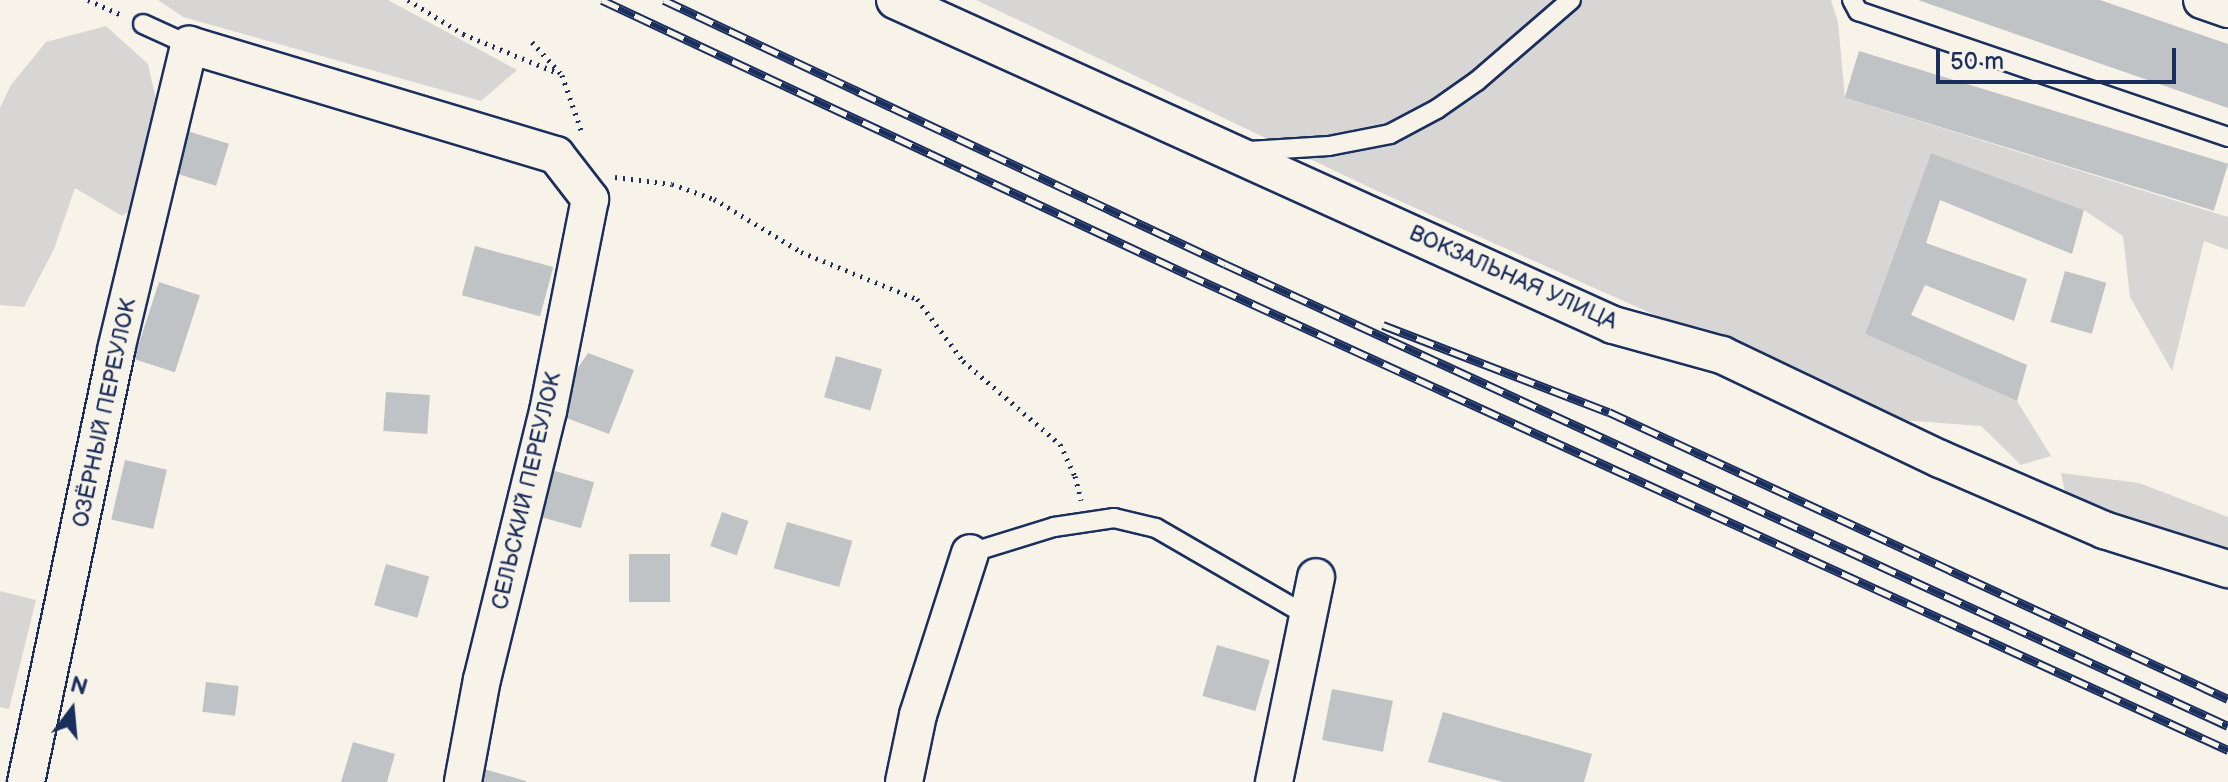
<!DOCTYPE html>
<html>
<head>
<meta charset="utf-8">
<style>
  body { margin:0 }
  #map { position:relative; width:2228px; height:782px; overflow:hidden; background:#f7f3e8; font-family:"Balsamiq Sans",sans-serif }
  div>[style] { position:absolute }
  [style*='--x'] { left:calc(var(--x)*1px); top:calc(var(--y)*1px); width:calc(var(--w)*1px); rotate:calc(var(--a)*1deg) }
  .green>* { inset:0; background:#d7d6d4 }
  .building>* { inset:0; background:#c0c3c5; transform-origin:0 0 }
  .path>* { height:5px; margin-top:-2.5px; transform-origin:0; background:repeating-linear-gradient(90deg,#1b2f5e 0 2px,transparent 0 8px) }
  .roads { filter:drop-shadow(2px 0 #1b2f5e) drop-shadow(-2px 0 #1b2f5e) drop-shadow(0 2px #1b2f5e) drop-shadow(0 -2px #1b2f5e) }
  .service>* { height:18px; margin:-9px; padding:0 9px; transform-origin:9px; border-radius:9px; background:#f7f3e8 }
  .minor>* { height:36px; margin:-18px; padding:0 18px; transform-origin:18px; border-radius:18px; background:#f7f3e8 }
  .rail>* { height:9px; margin-top:-4.5px; transform-origin:0; background:repeating-linear-gradient(90deg,#f7f3e8 0 18px,#1b2f5e 0 36px); box-sizing:border-box; border-block:2px solid #1b2f5e }
  span { translate:-50% -50%; white-space:nowrap; text-align:center; line-height:1.15; -webkit-text-stroke:6px #f7f3e8; paint-order:stroke }
  .street-label { font-size:22px; color:#1b2f5e }
  .north { position:absolute; left:32px; top:670px; width:80px; height:80px; -webkit-text-stroke:6px #f7f3e8; paint-order:stroke; rotate:16deg; font-size:22px; font-weight:700; line-height:32px; text-align:center; color:#1b2f5e }
  .north::after { content:''; display:block; margin:auto; width:28px; height:36px; background:#1b2f5e; clip-path:polygon(50% 0,100% 100%,50% 72%,0 100%) }
  .scale { position:absolute; left:1936px; top:48px; width:240px; height:36px; box-sizing:border-box; border:4px solid #1b2f5e; border-top:0; padding-left:10px; font-size:24px; line-height:28px; white-space:nowrap; color:#1b2f5e; -webkit-text-stroke:6px #f7f3e8; paint-order:stroke }
</style>
</head>
<body>
<div id="map">
  <div class="green">
    <i style="clip-path:polygon(158px 0,388px 0,517px 70px,481px 101px,183px 17px)"></i>
    <i style="clip-path:polygon(976px 0,1831px 0,1838px 22px,1845px 98px,2228px 217px,2228px 250px,2204px 241px,2172px 371px,2130px 297px,2123px 236px,2084px 210px,1931px 153px,1865px 334px,2017px 401px,2051px 456px,2021px 465px,1981px 426px,1887px 419px,1373px 189px)"></i>
    <i style="clip-path:polygon(106px 26px,148px 64px,161px 122px,155px 194px,122px 216px,75px 188px,54px 249px,24px 307px,0 305px,0 108px,11px 85px,46px 42px)"></i>
    <i style="clip-path:polygon(2061px 473px,2139px 483px,2228px 517px,2228px 562px,2069px 513px)"></i>
    <i style="clip-path:polygon(0 591px,36px 600px,9px 709px,0 707px)"></i>
  </div>
  <div class="building">
    <i style="clip-path:polygon(1918px 0,2100px 0,2228px 44px,2228px 108px)"></i>
    <i style="left:1859px;top:51px;width:386px;height:49px;rotate:17deg"></i>
    <i style="left:184px;top:130px;width:47px;height:44px;rotate:17deg"></i>
    <i style="clip-path:polygon(1931px 153px,2084px 210px,2072px 254px,1940px 200px,1926px 243px,2027px 279px,2014px 321px,1925px 285px,1911px 315px,2027px 365px,2017px 401px,1865px 334px)"></i>
    <i style="left:475px;top:246px;width:81px;height:51px;rotate:15deg"></i>
    <i style="left:2065px;top:271px;width:43px;height:53px;rotate:16deg"></i>
    <i style="left:159px;top:282px;width:43px;height:81px;rotate:18deg"></i>
    <i style="clip-path:polygon(588px 353px,634px 370px,609px 434px,548px 411px)"></i>
    <i style="left:836px;top:356px;width:48px;height:43px;rotate:16deg"></i>
    <i style="left:386px;top:392px;width:44px;height:39px;rotate:4deg"></i>
    <i style="left:125px;top:460px;width:43px;height:61px;rotate:13deg"></i>
    <i style="left:548px;top:469px;width:48px;height:48px;rotate:16deg"></i>
    <i style="left:722px;top:512px;width:28px;height:36px;rotate:19deg"></i>
    <i style="left:787px;top:522px;width:68px;height:48px;rotate:16deg"></i>
    <i style="left:629px;top:554px;width:41px;height:48px"></i>
    <i style="left:386px;top:564px;width:45px;height:43px;rotate:16deg"></i>
    <i style="left:1217px;top:645px;width:55px;height:53px;rotate:16deg"></i>
    <i style="left:206px;top:682px;width:33px;height:30px;rotate:7deg"></i>
    <i style="left:1332px;top:689px;width:62px;height:52px;rotate:11deg"></i>
    <i style="clip-path:polygon(1443px 712px,1592px 754px,1584px 782px,1503px 782px,1428px 762px)"></i>
    <i style="clip-path:polygon(353px 742px,395px 754px,387px 782px,341px 782px)"></i>
    <i style="clip-path:polygon(484px 769px,526px 781px,526px 782px,480px 782px)"></i>
  </div>
  <div class="path">
    <i style="--x:88;--y:0;--w:39;--a:24"></i>
    <i style="--x:408;--y:0;--w:65;--a:31.7"></i>
    <i style="--x:463;--y:34;--w:103;--a:22.3"></i>
    <i style="--x:532;--y:42;--w:45;--a:47.7"></i>
    <i style="--x:562;--y:75;--w:58;--a:70.9"></i>
    <i style="--x:615;--y:177;--w:57;--a:7"></i>
    <i style="--x:672;--y:184;--w:45;--a:19.7"></i>
    <i style="--x:714;--y:199;--w:102;--a:31.3"></i>
    <i style="--x:801;--y:252;--w:125;--a:22.1"></i>
    <i style="--x:917;--y:299;--w:77;--a:53.4"></i>
    <i style="--x:963;--y:361;--w:128;--a:40.6"></i>
    <i style="--x:1060;--y:444;--w:35;--a:65"></i>
    <i style="--x:1075;--y:476;--w:25;--a:76"></i>
  </div>
  <div class="roads">
    <div class="service">
      <i style="--x:1852;--y:0;--w:13;--a:61"></i>
      <i style="--x:1858;--y:11;--w:391;--a:18.8"></i>
      <i style="--x:143;--y:24;--w:51;--a:24.5"></i>
      <i style="--x:1249;--y:151;--w:80;--a:-3.6"></i>
      <i style="--x:1329;--y:146;--w:62;--a:-11.1"></i>
      <i style="--x:1390;--y:134;--w:53;--a:-28"></i>
      <i style="--x:1437;--y:109;--w:49;--a:-35"></i>
      <i style="--x:1477;--y:81;--w:124;--a:-40.8"></i>
      <i style="--x:970;--y:553;--w:88;--a:-17.2"></i>
      <i style="--x:1054;--y:527;--w:61;--a:-8.5"></i>
      <i style="--x:1114;--y:518;--w:43;--a:13.4"></i>
      <i style="--x:1156;--y:528;--w:176;--a:30.1"></i>
    </div>
    <div class="minor">
      <i style="--x:895;--y:0;--w:788;--a:24.35"></i>
      <i style="--x:1613;--y:325;--w:113;--a:15.4"></i>
      <i style="--x:1722;--y:355;--w:242;--a:25.5"></i>
      <i style="--x:1940;--y:459;--w:179;--a:23.4"></i>
      <i style="--x:2104;--y:530;--w:130;--a:17.5"></i>
      <i style="--x:2202;--y:0;--w:28;--a:19"></i>
      <i style="--x:26;--y:782;--w:441;--a:-78.2"></i>
      <i style="--x:116;--y:350;--w:314;--a:-76.5"></i>
      <i style="--x:189;--y:45;--w:383;--a:16.7"></i>
      <i style="--x:556;--y:155;--w:56;--a:52.3"></i>
      <i style="--x:590;--y:199;--w:216;--a:101.2"></i>
      <i style="--x:548;--y:411;--w:276;--a:103.8"></i>
      <i style="--x:482;--y:679;--w:105;--a:100.5"></i>
      <i style="--x:904;--y:782;--w:68;--a:-78.2"></i>
      <i style="--x:918;--y:715;--w:170;--a:-72.2"></i>
      <i style="--x:1274;--y:782;--w:209;--a:-78.4"></i>
    </div>
  </div>
  <div class="rail">
    <i style="--x:602;--y:0;--w:646;--a:25.1"></i>
    <i style="--x:1187;--y:274;--w:1145;--a:24.57"></i>
    <i style="--x:664;--y:0;--w:620;--a:25.2"></i>
    <i style="--x:1225;--y:264;--w:1104;--a:24.73"></i>
    <i style="--x:1383;--y:325;--w:242;--a:21.1"></i>
    <i style="--x:1609;--y:412;--w:682;--a:24.87"></i>
  </div>
  <div class="street-label">
    <span style="left:1513px;top:278px;rotate:24deg">ВОКЗАЛЬНАЯ УЛИЦА</span>
    <span style="left:105px;top:413px;rotate:-78deg">ОЗЁРНЫЙ ПЕРЕУЛОК</span>
    <span style="left:527px;top:491px;rotate:-77deg">СЕЛЬСКИЙ ПЕРЕУЛОК</span>
  </div>
  <div class="north">N</div>
  <div class="scale">50 m</div>
</div>
</body>
</html>
